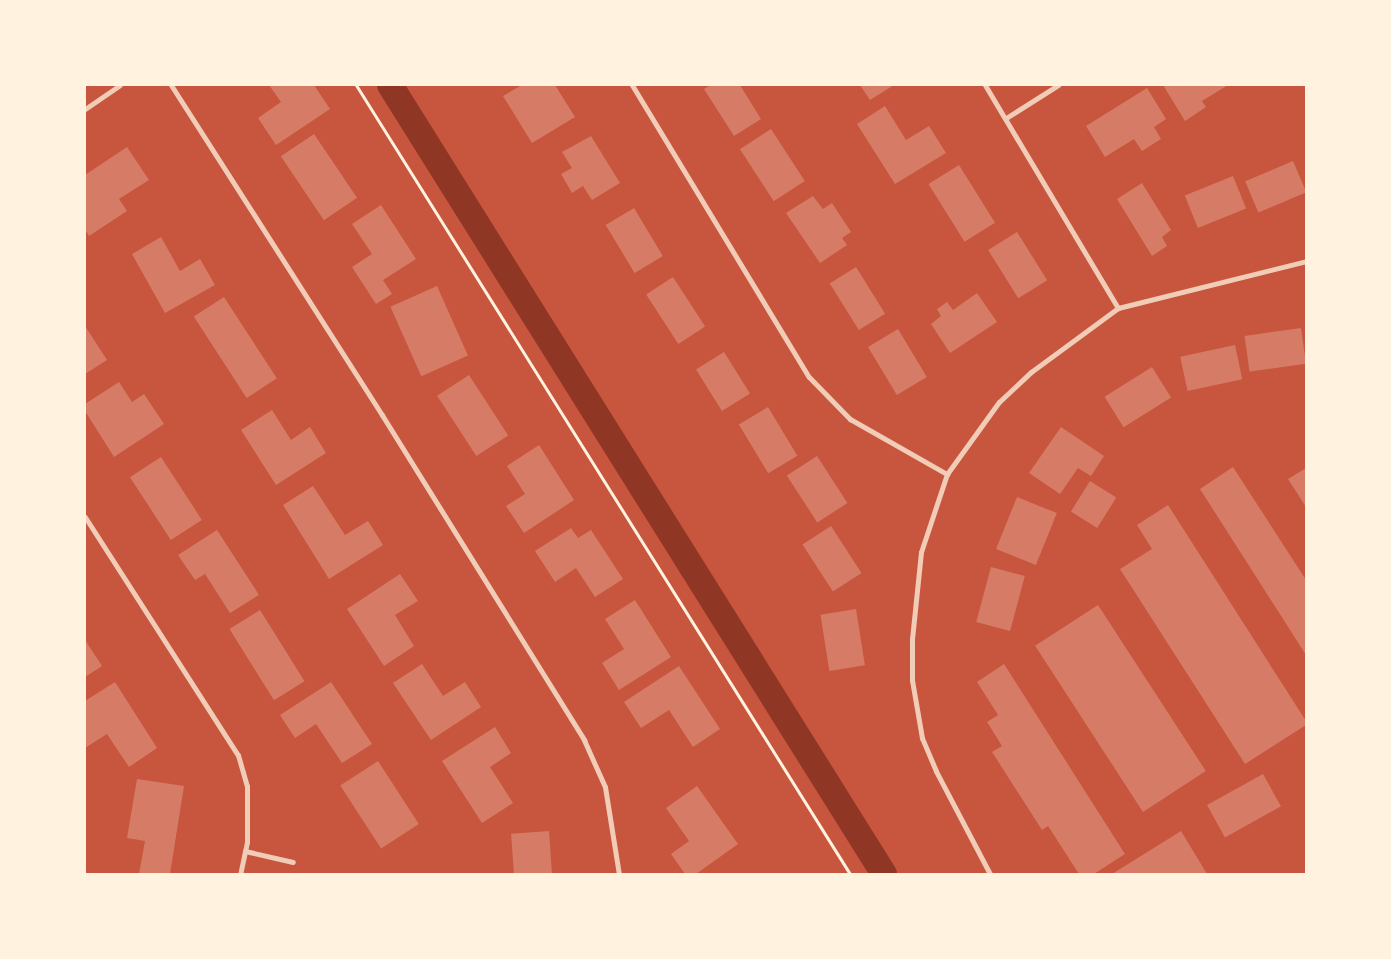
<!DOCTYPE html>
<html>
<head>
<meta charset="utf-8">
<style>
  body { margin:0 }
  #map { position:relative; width:1391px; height:959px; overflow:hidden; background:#c8553d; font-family:"Zilla Slab",serif }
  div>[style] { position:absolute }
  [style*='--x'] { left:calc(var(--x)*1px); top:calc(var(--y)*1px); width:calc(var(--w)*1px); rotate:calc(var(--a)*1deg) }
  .canal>* { height:26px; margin:-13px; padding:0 13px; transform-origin:13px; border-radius:13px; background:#8f3625 }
  .building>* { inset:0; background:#d67c66; transform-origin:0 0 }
  .path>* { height:3px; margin:-1.5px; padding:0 1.5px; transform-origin:1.5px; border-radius:1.5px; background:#fff3e0 }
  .minor>* { height:5px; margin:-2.5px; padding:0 2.5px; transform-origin:2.5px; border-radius:2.5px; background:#f1ccb7 }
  span { translate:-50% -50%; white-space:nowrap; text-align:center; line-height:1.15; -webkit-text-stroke:4px #fff3e0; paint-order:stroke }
  .frame { position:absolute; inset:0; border:86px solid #fff3e0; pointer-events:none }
</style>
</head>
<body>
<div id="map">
  <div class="canal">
    <i style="--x:390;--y:85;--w:931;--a:57.95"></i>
  </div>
  <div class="building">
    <i style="clip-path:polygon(269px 85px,314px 85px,330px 109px,276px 145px,258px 118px,281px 102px)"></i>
    <i style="clip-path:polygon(522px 85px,555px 85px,575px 117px,532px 143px,503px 96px)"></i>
    <i style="clip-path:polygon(711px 85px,740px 85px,761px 119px,734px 136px,704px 89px)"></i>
    <i style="clip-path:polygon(860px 85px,894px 85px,870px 100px)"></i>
    <i style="clip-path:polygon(1163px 85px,1228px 85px,1202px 101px,1206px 107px,1185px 121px)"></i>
    <i style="clip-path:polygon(1147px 88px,1166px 119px,1154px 127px,1161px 139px,1142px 151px,1134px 139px,1105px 157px,1086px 126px)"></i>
    <i style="clip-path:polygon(885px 106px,906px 140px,929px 126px,946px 153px,895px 184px,857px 124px)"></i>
    <i style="left:771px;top:129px;width:62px;height:37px;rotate:57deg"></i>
    <i style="left:314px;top:134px;width:77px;height:40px;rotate:56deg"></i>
    <i style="clip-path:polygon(591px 136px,620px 183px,592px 200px,583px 186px,572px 193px,561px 174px,572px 168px,562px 152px)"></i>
    <i style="clip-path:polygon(127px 147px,149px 180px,119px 199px,127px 211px,89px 236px,85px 229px,85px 175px)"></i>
    <i style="left:1293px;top:161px;width:34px;height:52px;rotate:67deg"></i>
    <i style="left:959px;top:165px;width:68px;height:36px;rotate:58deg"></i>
    <i style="left:1233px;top:176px;width:35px;height:52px;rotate:68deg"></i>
    <i style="clip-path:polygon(1142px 183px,1171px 230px,1162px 237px,1167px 246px,1152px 256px,1117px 199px)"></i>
    <i style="clip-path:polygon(813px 196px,823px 209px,832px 203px,851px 232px,842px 238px,847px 245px,820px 263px,786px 213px)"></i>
    <i style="clip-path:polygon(381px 205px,416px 259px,383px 280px,392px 294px,376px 304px,352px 267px,372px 254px,352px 224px)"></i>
    <i style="left:634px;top:208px;width:56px;height:33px;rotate:59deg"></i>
    <i style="left:1017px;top:232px;width:57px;height:34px;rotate:58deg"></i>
    <i style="clip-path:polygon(161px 237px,180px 271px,200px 259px,215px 285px,165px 313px,132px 254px)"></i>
    <i style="left:856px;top:267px;width:55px;height:31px;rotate:58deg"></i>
    <i style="left:673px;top:277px;width:59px;height:32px;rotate:57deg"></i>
    <i style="left:437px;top:286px;width:76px;height:51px;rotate:66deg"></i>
    <i style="clip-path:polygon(977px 293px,997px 322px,950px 353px,931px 324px,941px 316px,937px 309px,947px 302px,953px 310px)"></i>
    <i style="left:224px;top:297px;width:97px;height:36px;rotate:57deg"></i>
    <i style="clip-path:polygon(85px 326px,107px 360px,85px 374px)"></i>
    <i style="left:1301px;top:328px;width:36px;height:57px;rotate:82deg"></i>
    <i style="left:898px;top:329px;width:56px;height:35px;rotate:59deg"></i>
    <i style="left:1235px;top:345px;width:35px;height:56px;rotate:78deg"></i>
    <i style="left:724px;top:352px;width:49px;height:33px;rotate:58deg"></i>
    <i style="left:1152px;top:367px;width:36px;height:56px;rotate:58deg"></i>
    <i style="left:469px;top:375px;width:72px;height:38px;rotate:57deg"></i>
    <i style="clip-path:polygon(119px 382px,132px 402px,144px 394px,164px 424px,114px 457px,85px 411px,85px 404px)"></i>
    <i style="left:768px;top:407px;width:57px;height:34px;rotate:59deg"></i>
    <i style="clip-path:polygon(272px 410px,291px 440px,310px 427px,326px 453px,276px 485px,241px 430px)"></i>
    <i style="clip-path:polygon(1061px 427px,1104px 456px,1091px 476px,1078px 468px,1060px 494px,1029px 473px)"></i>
    <i style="clip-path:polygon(539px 445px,574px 500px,524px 533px,506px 506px,525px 494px,507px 466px)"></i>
    <i style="left:817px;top:456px;width:56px;height:36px;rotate:57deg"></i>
    <i style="left:161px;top:457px;width:75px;height:37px;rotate:57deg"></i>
    <i style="clip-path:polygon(1233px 467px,1306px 580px,1306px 655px,1200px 489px)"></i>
    <i style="clip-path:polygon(1306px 468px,1306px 507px,1288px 479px)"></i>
    <i style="left:1090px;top:481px;width:31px;height:36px;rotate:32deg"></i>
    <i style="clip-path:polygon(313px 486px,345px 535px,368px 521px,383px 545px,329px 579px,283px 505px)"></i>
    <i style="left:1017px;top:497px;width:43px;height:56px;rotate:22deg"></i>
    <i style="clip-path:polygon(1168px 505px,1306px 721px,1306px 725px,1245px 764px,1120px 569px,1152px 549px,1137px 525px)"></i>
    <i style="left:831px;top:526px;width:56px;height:34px;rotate:57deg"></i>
    <i style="clip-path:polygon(571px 528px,578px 538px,591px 530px,623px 579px,595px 597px,576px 568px,555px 582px,535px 551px)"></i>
    <i style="clip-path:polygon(217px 530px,259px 595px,230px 613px,205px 574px,195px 580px,178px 555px)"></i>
    <i style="left:991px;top:567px;width:35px;height:57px;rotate:15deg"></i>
    <i style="clip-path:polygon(400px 574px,418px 601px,395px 615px,414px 646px,384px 666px,347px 609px)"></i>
    <i style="clip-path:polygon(635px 600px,671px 657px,619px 690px,602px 663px,624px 649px,605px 619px)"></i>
    <i style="left:1098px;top:605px;width:198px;height:75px;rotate:57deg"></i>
    <i style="left:856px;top:609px;width:57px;height:36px;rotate:81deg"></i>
    <i style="left:260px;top:610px;width:84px;height:36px;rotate:58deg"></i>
    <i style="clip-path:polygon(85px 640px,102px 666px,85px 677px)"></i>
    <i style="clip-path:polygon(422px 664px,443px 696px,465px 682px,481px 707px,431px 740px,393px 683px)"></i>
    <i style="clip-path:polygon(1004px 664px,1125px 854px,1094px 874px,1079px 874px,1048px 826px,1042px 830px,992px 752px,1002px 746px,987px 722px,998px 715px,977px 682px)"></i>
    <i style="clip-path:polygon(679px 666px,720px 729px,693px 747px,669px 710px,641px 728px,624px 702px)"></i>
    <i style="clip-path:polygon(115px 682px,157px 748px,129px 767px,107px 734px,85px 748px,85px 701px)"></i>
    <i style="clip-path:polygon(331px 682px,372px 744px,342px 763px,316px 724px,295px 738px,280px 715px)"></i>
    <i style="clip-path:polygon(495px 727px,511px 753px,490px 767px,513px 803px,482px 823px,442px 761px)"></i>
    <i style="left:378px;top:761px;width:75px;height:45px;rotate:57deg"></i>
    <i style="left:1263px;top:774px;width:37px;height:64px;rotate:61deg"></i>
    <i style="clip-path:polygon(137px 779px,184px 786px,170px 874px,139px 874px,145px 841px,127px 838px)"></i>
    <i style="clip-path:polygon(697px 786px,738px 844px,696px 874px,685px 874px,671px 854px,689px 841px,666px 808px)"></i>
    <i style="left:549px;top:831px;width:43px;height:38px;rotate:86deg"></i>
    <i style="clip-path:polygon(1181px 831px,1207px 874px,1112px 874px)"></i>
  </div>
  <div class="path">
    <i style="--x:356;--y:85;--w:931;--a:57.95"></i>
  </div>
  <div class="minor">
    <i style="--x:171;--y:85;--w:392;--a:57.4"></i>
    <i style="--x:382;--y:415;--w:383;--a:58.1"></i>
    <i style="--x:584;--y:740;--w:51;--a:65.9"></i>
    <i style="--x:605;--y:787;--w:88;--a:80.9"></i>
    <i style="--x:632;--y:85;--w:341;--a:58.8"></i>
    <i style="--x:809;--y:377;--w:59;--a:45.7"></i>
    <i style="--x:850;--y:419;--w:112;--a:29.6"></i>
    <i style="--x:985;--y:85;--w:260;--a:59.2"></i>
    <i style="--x:85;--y:109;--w:42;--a:-34.4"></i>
    <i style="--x:1006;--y:118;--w:62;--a:-32.4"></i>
    <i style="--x:85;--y:517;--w:283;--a:57.3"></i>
    <i style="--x:238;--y:755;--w:32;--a:74"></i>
    <i style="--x:247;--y:786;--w:56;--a:90"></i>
    <i style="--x:247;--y:842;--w:33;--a:102"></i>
    <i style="--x:245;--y:851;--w:49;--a:12.9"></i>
    <i style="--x:990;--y:874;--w:116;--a:-117.7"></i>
    <i style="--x:936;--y:771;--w:36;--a:-113"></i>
    <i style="--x:922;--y:738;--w:59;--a:-99.8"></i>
    <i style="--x:912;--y:680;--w:41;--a:-90"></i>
    <i style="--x:912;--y:639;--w:87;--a:-84.1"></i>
    <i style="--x:921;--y:552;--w:82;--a:-71.6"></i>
    <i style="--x:947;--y:474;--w:89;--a:-54.2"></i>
    <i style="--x:999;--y:402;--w:44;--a:-43.2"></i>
    <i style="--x:1031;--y:372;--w:108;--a:-36.3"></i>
    <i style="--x:1118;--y:308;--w:194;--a:-14"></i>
  </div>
  <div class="frame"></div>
</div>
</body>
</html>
